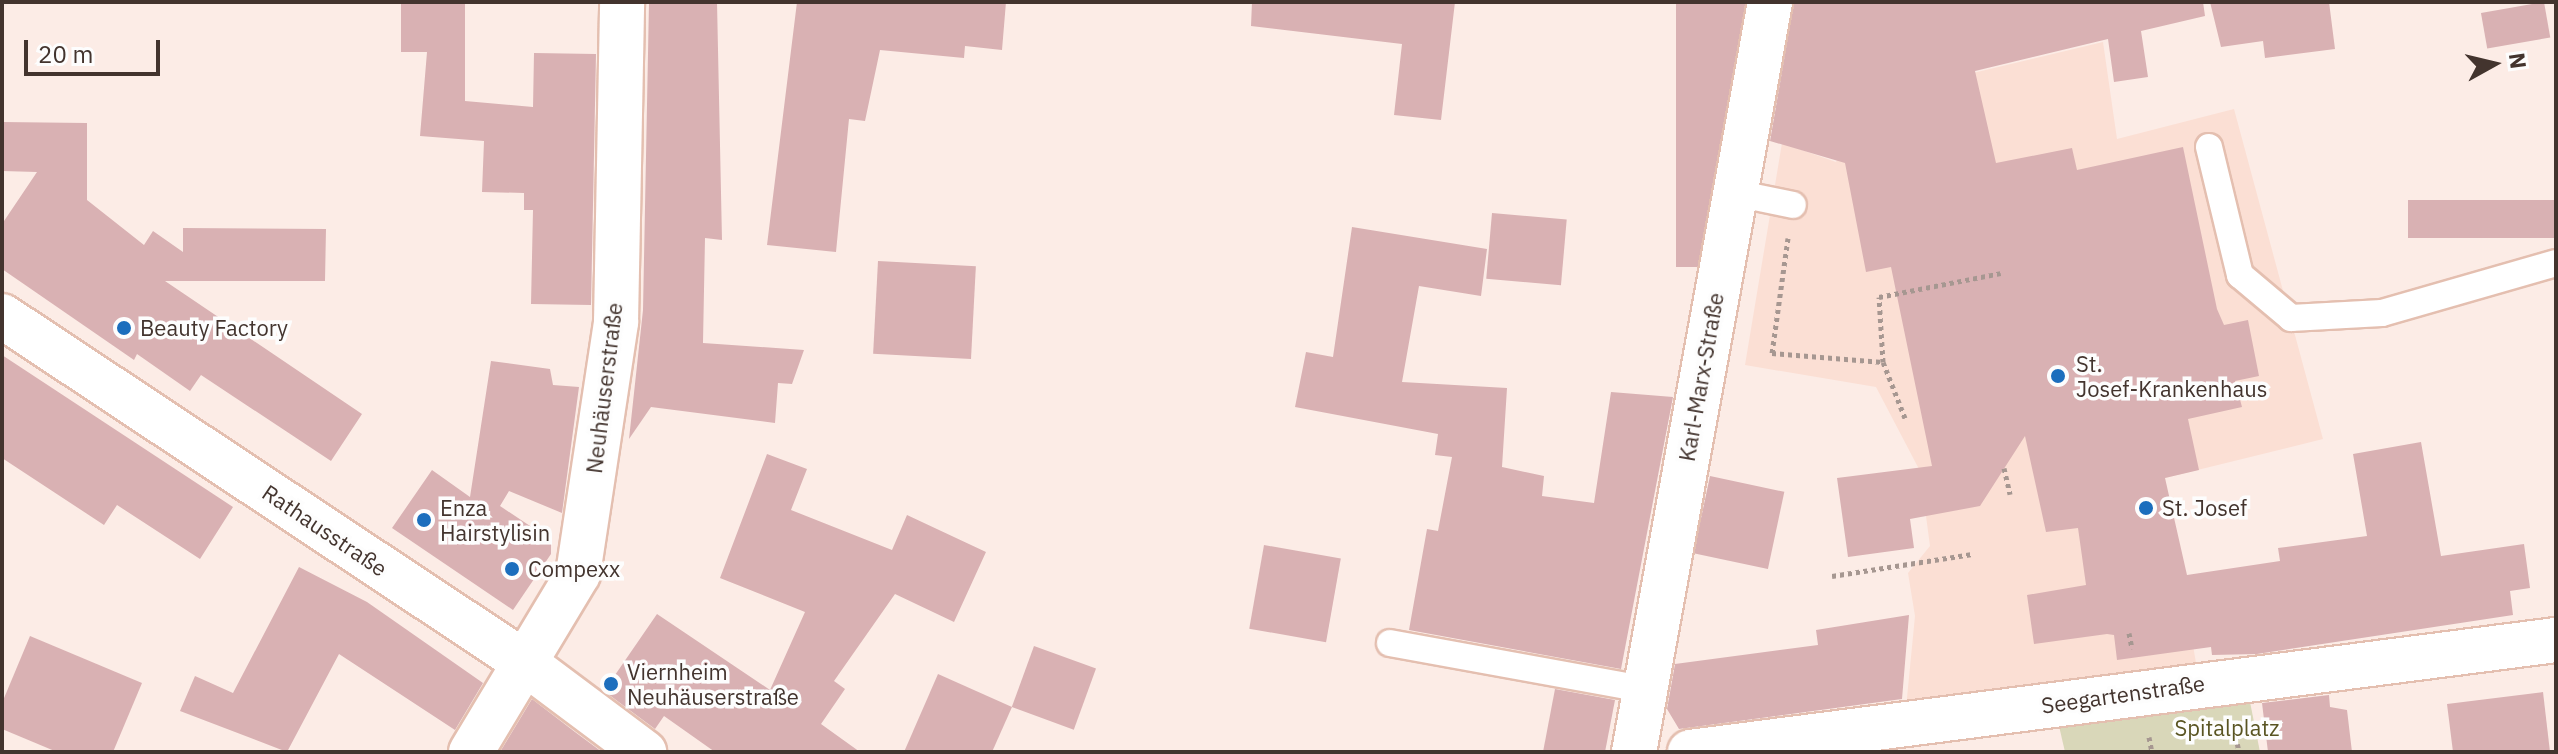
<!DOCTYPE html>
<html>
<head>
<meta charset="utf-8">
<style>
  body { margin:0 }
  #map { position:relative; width:2558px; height:754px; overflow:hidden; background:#fcece6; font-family:"IBM Plex Sans",sans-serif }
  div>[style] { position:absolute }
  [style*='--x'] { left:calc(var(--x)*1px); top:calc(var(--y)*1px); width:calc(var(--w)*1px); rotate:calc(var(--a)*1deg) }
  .built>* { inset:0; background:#fbdfd4 }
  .green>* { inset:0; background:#d9d7b9 }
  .building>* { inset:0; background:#d9b1b3; transform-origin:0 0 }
  .path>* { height:5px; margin-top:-2.5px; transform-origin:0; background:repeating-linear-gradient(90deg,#a69791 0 4px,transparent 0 8px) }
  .roads { filter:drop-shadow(2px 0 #e4bfb0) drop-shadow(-2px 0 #e4bfb0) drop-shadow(0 2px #e4bfb0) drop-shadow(0 -2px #e4bfb0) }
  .service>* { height:26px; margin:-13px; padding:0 13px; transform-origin:13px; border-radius:13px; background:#fff }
  .minor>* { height:44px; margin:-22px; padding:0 22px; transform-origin:22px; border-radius:22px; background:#fff }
  .dots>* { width:22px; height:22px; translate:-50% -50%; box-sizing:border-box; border:4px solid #fdfdfd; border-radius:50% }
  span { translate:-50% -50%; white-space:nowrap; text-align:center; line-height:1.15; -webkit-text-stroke:7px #fdfdfd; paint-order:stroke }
  .poi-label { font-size:22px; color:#43342e }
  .left { translate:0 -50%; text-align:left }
  .street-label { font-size:22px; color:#43342e }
  .park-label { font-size:22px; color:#595422 }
  .frame { position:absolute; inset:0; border:4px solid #43342e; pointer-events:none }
  .north { position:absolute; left:2454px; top:24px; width:80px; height:80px; -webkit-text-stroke:6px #fdfdfd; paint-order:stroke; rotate:82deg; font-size:22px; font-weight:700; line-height:32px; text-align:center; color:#43342e }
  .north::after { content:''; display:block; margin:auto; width:28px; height:36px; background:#43342e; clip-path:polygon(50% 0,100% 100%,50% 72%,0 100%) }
  .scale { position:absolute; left:24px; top:40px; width:136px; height:36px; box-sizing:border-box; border:4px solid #43342e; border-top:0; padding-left:10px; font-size:24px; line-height:28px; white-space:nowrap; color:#43342e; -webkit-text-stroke:6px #fdfdfd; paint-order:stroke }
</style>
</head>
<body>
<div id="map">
  <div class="built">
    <i style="clip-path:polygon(2103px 42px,2117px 139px,2234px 109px,2323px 439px,2165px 478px,2197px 669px,1906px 708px,1915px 616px,1908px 573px,1930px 546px,1920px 471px,1876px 387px,1745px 365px,1782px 143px,1836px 162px,1868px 98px)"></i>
  </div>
  <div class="green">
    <i style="clip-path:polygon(2250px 702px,2260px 752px,2065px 752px,2059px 726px)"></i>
  </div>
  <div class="building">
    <i style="clip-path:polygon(401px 2px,465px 2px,465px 101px,533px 107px,534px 53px,596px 54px,591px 305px,531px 304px,533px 210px,524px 210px,524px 193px,482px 192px,484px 141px,420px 136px,427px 52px,401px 52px)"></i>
    <i style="clip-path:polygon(649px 2px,717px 2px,722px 240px,705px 238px,703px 343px,804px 350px,792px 384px,778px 383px,775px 423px,651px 407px,629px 439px,643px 310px)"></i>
    <i style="clip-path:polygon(797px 2px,1006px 2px,1002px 50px,965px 46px,964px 58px,880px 50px,865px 121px,849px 119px,836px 252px,767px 245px)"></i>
    <i style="clip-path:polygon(1252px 2px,1455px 2px,1441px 120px,1394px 115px,1402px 44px,1251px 26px)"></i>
    <i style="left:1676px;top:2px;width:69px;height:265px"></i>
    <i style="clip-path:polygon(1794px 2px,2203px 2px,2205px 16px,2141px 31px,2148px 77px,2114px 82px,2108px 39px,1975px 71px,1996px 163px,2072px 148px,2077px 170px,2183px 147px,2217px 309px,2224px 325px,2248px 320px,2259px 376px,2235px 381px,2242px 407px,2188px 419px,2199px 470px,2165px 478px,2187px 575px,2280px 561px,2278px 548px,2367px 536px,2353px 454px,2421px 442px,2441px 556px,2524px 544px,2530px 588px,2510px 591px,2513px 615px,2257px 654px,2212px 655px,2211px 647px,2117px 660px,2114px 635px,2107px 634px,2034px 644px,2027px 595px,2086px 585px,2078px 528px,2046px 532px,2025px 436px,1980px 506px,1910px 519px,1914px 548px,1848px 557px,1837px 478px,1932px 466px,1891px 267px,1866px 272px,1845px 163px,1770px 141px)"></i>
    <i style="clip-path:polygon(2210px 2px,2329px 2px,2335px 49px,2265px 58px,2263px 41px,2221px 47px)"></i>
    <i style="left:2544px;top:2px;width:36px;height:64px;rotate:80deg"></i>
    <i style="clip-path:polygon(2px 122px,87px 123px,87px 200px,144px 245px,153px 231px,183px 252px,183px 228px,326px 229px,325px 281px,165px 281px,362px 414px,331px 461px,201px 375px,190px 391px,137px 354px,134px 360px,2px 269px,2px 224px,37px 172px,2px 171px)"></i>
    <i style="left:2556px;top:200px;width:38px;height:148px;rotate:90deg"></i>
    <i style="left:1492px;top:213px;width:75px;height:66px;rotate:5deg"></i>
    <i style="clip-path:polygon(1352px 227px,1487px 249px,1481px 296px,1419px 286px,1402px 382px,1507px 388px,1502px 467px,1544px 476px,1542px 496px,1594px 503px,1611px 392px,1673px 397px,1621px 669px,1409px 630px,1427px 529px,1438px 531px,1452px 457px,1435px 455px,1438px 434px,1295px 407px,1306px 352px,1333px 357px)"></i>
    <i style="left:878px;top:261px;width:98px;height:93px;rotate:3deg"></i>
    <i style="clip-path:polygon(2px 355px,233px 507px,200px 559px,117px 505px,104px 525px,2px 458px)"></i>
    <i style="clip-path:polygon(491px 361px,550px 369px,553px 385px,579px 387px,562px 513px,509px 491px,500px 506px,551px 540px,551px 554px,513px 610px,392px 528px,432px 470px,470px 497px)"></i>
    <i style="clip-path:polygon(767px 454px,807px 469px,791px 510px,892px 550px,907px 515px,986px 552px,954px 622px,895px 594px,834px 681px,845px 689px,821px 724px,860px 752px,715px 752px,664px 716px,655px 729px,604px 691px,657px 614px,770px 690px,805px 612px,720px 578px)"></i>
    <i style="left:1710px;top:476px;width:76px;height:79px;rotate:12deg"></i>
    <i style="left:1264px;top:545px;width:78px;height:85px;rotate:10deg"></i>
    <i style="clip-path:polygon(299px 567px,367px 602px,483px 683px,455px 730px,339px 654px,287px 752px,180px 711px,195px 676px,233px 693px)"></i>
    <i style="clip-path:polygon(1909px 615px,1902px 699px,1679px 729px,1667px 709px,1675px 664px,1818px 645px,1816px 630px)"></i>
    <i style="clip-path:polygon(30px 636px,142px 683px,113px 752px,57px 752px,2px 729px,2px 703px)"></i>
    <i style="left:1034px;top:646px;width:66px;height:65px;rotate:20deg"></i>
    <i style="clip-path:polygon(938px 674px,1012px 707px,992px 752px,904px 752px)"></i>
    <i style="clip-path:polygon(1555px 689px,1615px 700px,1605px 752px,1543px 752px)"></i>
    <i style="clip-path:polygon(2543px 692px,2550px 752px,2453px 752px,2447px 704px)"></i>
    <i style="clip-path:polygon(2329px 695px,2330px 707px,2347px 710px,2352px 752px,2268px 752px,2262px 703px)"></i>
    <i style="clip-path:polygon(532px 699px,575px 732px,602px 752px,500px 752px)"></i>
  </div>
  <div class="path">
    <i style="--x:1788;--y:238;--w:116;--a:97.9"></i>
    <i style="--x:1772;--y:353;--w:111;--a:4.6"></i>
    <i style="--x:1905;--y:418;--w:60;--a:-111.4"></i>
    <i style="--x:1883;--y:362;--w:65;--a:-93.5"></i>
    <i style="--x:1879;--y:297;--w:124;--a:-11.1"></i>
    <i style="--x:2004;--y:468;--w:27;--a:77"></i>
    <i style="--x:1832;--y:576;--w:142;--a:-8.9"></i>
    <i style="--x:2129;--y:633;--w:16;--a:79"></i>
    <i style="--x:2234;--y:728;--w:25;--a:78"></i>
    <i style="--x:2149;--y:737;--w:15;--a:79"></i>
  </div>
  <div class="roads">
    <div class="service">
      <i style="--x:2209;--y:147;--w:132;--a:76.4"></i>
      <i style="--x:2240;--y:275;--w:67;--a:40.1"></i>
      <i style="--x:2291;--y:318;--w:91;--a:-3.1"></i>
      <i style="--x:2382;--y:313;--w:181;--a:-16"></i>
      <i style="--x:1735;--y:193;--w:59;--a:11.7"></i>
      <i style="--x:1390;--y:643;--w:258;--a:10.3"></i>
    </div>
    <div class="minor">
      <i style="--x:2;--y:316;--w:623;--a:33.54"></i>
      <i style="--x:521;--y:660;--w:154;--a:36.8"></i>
      <i style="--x:471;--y:752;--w:208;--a:-59"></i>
      <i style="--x:578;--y:574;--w:255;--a:-81.4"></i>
      <i style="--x:616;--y:322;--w:320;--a:-88.9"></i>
      <i style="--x:1634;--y:752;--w:762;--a:-79.72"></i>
      <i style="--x:1690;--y:752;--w:873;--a:-7.37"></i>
    </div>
  </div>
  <div class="dots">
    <i style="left:124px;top:328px;background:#1c6ebd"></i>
    <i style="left:2058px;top:376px;background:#1c6ebd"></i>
    <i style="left:2146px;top:508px;background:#1c6ebd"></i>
    <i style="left:424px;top:520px;background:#1c6ebd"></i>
    <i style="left:512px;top:569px;background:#1c6ebd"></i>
    <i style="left:611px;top:684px;background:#1c6ebd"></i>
  </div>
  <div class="poi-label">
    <span class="left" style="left:140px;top:328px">Beauty Factory</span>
    <span class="left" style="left:2076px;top:376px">St.<br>Josef-Krankenhaus</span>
    <span class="left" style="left:440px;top:520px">Enza<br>Hairstylisin</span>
    <span class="left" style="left:2162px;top:508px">St. Josef</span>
    <span class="left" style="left:528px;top:569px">Compexx</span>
    <span class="left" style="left:627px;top:684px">Viernheim<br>Neuhäuserstraße</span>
  </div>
  <div class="street-label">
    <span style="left:1701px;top:377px;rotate:-80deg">Karl-Marx-Straße</span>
    <span style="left:604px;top:388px;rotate:-83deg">Neuhäuserstraße</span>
    <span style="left:325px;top:530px;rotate:34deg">Rathausstraße</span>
    <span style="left:2123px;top:694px;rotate:-8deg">Seegartenstraße</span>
  </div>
  <div class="park-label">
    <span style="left:2227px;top:728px">Spitalplatz</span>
  </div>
  <div class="frame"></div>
  <div class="north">N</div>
  <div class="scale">20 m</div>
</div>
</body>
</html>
